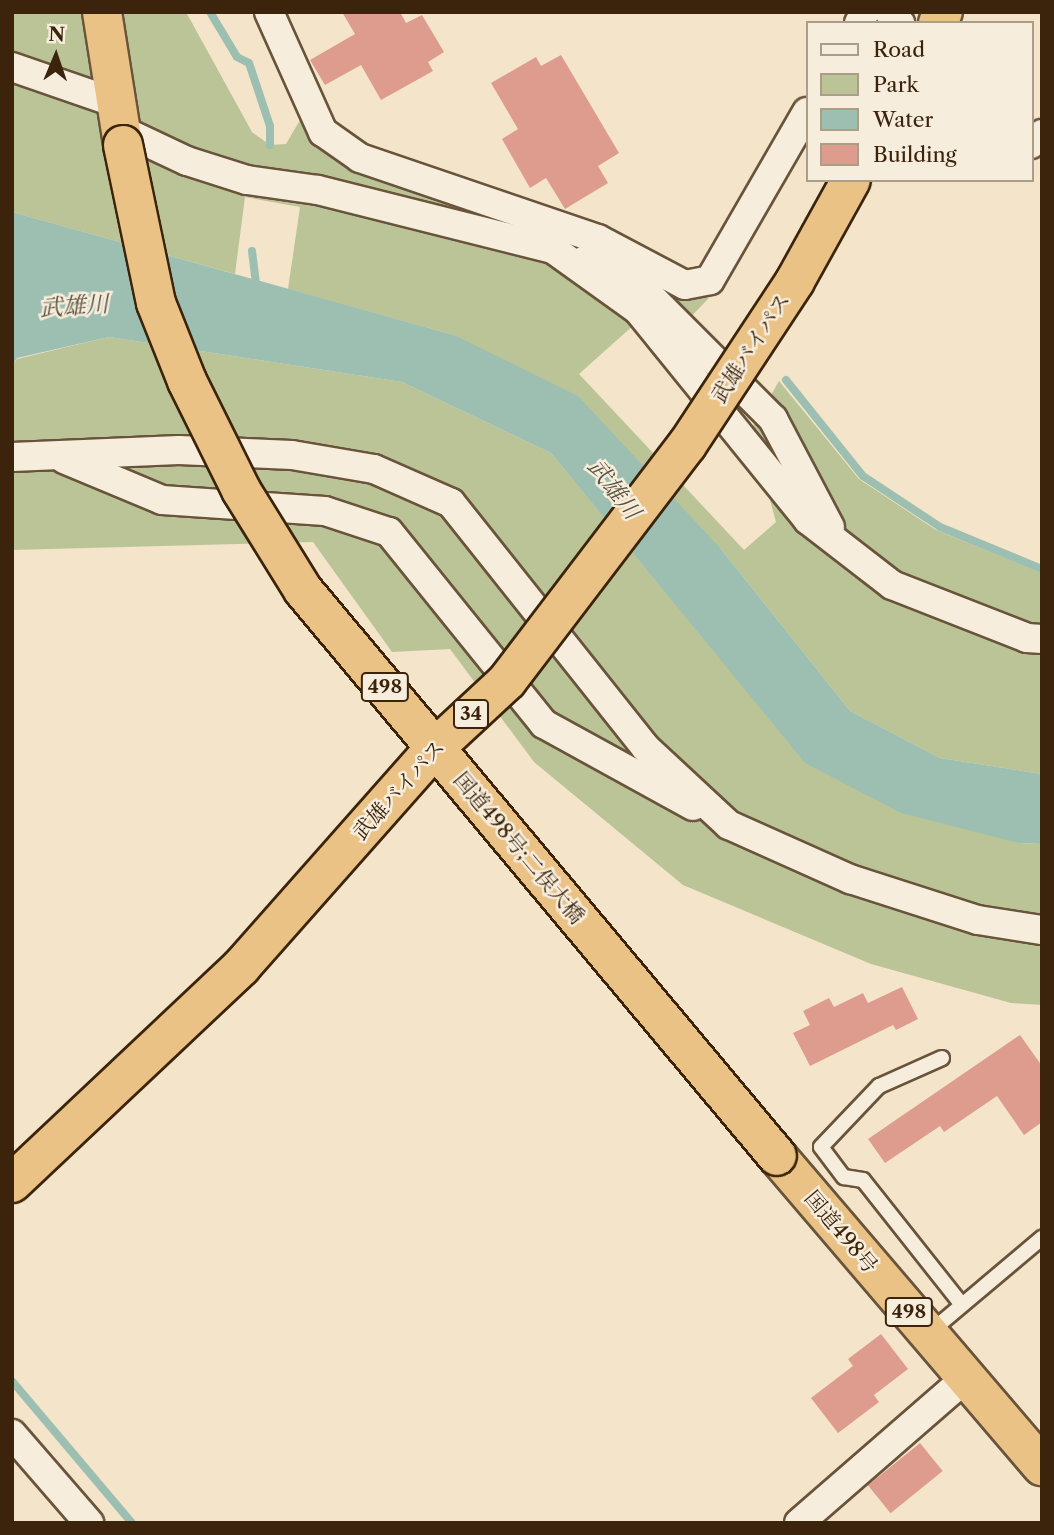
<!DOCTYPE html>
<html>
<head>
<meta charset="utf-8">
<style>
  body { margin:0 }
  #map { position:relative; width:1054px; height:1535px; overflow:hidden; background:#f3e4ca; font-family:"Libre Caslon Text","Noto Serif JP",serif }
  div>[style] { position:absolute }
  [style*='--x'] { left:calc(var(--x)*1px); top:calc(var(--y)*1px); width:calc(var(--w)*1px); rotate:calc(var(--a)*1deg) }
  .green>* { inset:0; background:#bbc496 }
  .water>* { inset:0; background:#9cbfb1 }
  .stream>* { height:8px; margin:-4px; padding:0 4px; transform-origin:4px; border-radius:4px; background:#9cbfb1 }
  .building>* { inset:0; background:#de9c8f; transform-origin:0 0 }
  .roads { filter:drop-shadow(2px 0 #69543b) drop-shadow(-2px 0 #69543b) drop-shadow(0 2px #69543b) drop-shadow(0 -2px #69543b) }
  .lane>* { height:14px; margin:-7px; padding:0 7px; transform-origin:7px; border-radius:7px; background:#f7eddd }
  .street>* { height:28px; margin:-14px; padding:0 14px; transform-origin:14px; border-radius:14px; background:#f7eddd }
  .highway>* { height:38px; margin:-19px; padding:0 19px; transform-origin:19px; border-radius:19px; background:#eac285 }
  .bridges { filter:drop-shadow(2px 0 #3b240b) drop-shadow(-2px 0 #3b240b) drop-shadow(0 2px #3b240b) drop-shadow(0 -2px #3b240b) }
  .highway-bridge>* { height:38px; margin:-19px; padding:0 19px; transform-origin:19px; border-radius:19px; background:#eac285 }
  span { translate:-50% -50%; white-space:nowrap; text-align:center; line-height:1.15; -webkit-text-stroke:5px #f7eddd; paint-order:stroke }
  .shield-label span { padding:2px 5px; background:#f7eddd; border:2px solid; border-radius:5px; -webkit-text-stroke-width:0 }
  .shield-label { font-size:19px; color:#3b240b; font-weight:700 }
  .street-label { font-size:21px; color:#3b240b }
  .water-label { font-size:23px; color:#58523d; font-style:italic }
  .frame { position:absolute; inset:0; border:14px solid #3b240b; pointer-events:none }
  .legend { position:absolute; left:806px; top:21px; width:228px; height:161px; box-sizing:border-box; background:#f7eddd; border:2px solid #ac9d89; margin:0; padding:9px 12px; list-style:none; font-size:21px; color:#3b240b }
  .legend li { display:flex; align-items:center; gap:14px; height:35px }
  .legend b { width:35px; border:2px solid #ac9d89 }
  .north { position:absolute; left:21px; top:21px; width:70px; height:70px; -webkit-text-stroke:5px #f7eddd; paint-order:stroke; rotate:2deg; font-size:19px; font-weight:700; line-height:28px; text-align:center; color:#3b240b }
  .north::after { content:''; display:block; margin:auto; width:24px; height:32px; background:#3b240b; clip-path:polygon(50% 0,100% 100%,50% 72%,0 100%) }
</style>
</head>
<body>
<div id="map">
  <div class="green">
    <i style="clip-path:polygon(12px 12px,186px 12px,252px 132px,270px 145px,286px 144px,303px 115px,366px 150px,618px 235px,709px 298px,672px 336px,636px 323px,579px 374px,744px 550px,776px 522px,751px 430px,779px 381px,859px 479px,936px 530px,1042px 573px,1042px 774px,940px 758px,850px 711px,721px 549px,454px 335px,288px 289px,300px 207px,245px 197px,235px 274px,12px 212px)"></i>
    <i style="clip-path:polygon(109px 337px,402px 382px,551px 453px,805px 762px,1019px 843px,1042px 844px,1042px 1005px,1011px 1003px,871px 964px,683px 885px,534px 762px,450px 649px,392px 652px,313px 542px,12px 550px,12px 366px,17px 359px)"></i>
  </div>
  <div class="water">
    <i style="clip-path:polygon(12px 212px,454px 335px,578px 396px,721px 549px,850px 711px,940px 758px,1042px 774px,1042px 844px,1019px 843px,901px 813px,805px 763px,551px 453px,402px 382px,109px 337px,17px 358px,12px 366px)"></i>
  </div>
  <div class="stream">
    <i style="--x:210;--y:12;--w:52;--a:59"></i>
    <i style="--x:237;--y:57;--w:13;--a:27"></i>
    <i style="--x:249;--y:63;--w:66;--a:71.6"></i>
    <i style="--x:270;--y:126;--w:19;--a:90"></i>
    <i style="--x:252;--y:251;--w:39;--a:83"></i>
    <i style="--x:786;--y:380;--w:123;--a:51.3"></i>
    <i style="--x:863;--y:476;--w:92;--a:33.5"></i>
    <i style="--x:940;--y:527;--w:110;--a:22.4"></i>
    <i style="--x:12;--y:1381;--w:186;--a:49.8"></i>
  </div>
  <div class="building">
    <i style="clip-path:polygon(342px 12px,400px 12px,406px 23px,422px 15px,444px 52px,428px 62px,433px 71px,381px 100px,361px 65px,325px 85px,310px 60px,355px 34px)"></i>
    <i style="clip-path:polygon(561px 55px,619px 153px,598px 166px,608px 183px,565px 209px,546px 178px,530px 188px,502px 139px,518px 129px,491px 83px,536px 57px,541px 66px)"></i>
    <i style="clip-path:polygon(902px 987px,918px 1019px,896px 1030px,893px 1025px,810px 1066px,793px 1033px,810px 1025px,803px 1011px,829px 998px,834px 1007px,863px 993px,868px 1003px)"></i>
    <i style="clip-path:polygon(1020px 1035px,1042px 1066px,1042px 1122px,1024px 1135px,997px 1096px,944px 1132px,940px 1126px,885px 1163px,868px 1139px)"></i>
    <i style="clip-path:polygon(881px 1334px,908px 1369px,874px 1395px,879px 1402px,838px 1433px,811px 1398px,853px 1366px,848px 1359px)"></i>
    <i style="left:920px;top:1443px;width:36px;height:67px;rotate:51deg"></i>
  </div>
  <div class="roads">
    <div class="lane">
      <i style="--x:942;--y:1058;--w:69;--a:156"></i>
      <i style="--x:879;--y:1086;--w:84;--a:133.6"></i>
      <i style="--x:821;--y:1147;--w:38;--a:53"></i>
      <i style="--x:844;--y:1177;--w:19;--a:9"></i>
      <i style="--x:863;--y:1180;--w:159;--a:51.6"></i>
      <i style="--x:929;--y:1333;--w:148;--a:-40.1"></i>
    </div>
    <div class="street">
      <i style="--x:269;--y:12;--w:132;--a:65.8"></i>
      <i style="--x:323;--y:132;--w:45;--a:35.1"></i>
      <i style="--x:360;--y:158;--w:251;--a:18.8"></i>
      <i style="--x:598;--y:239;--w:98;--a:27.9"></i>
      <i style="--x:685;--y:285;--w:25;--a:-11"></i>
      <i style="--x:710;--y:280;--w:194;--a:-60"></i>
      <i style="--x:889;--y:12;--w:16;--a:45"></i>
      <i style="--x:859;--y:23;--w:13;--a:-61"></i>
      <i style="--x:12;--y:67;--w:113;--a:19.1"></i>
      <i style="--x:121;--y:130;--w:73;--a:25.2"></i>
      <i style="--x:187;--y:161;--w:63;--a:17.6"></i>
      <i style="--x:247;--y:180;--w:72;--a:8"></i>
      <i style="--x:318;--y:190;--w:242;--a:14.1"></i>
      <i style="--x:553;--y:249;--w:105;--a:35.7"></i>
      <i style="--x:638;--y:310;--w:270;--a:51"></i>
      <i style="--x:808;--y:520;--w:106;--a:37.7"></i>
      <i style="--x:892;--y:585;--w:145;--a:21.4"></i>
      <i style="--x:1027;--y:638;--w:15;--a:4"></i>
      <i style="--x:1031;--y:144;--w:15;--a:-42"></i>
      <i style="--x:585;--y:260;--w:49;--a:20.3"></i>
      <i style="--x:631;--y:277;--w:201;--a:45"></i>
      <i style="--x:773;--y:419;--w:122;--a:62.2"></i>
      <i style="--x:12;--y:457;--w:167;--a:-2.4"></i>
      <i style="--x:179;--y:450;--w:113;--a:2.5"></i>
      <i style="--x:292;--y:455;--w:83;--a:9.7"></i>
      <i style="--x:374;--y:469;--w:84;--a:23.8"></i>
      <i style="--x:451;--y:503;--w:313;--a:51.5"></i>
      <i style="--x:646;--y:748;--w:113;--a:42.9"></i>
      <i style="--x:729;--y:825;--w:133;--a:24.1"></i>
      <i style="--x:850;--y:879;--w:134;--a:17.8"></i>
      <i style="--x:978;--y:920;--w:65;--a:8.9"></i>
      <i style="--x:64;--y:459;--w:106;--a:22.7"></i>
      <i style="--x:162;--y:500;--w:163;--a:3.9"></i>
      <i style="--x:325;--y:511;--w:67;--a:18.2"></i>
      <i style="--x:389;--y:532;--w:247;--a:51.1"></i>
      <i style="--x:544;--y:724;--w:170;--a:28.8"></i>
      <i style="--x:12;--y:1434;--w:118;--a:49.1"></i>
      <i style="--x:799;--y:1523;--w:221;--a:-41"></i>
    </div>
    <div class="highway">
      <i style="--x:102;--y:12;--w:135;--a:81"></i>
      <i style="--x:938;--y:23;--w:12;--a:-66"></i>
      <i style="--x:777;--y:1156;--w:408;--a:49.5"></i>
    </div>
  </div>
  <div class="bridges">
    <div class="highway-bridge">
      <i style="--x:123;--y:145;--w:161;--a:78.2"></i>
      <i style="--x:156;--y:303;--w:84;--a:68.3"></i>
      <i style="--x:187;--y:381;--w:122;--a:63.6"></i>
      <i style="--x:241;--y:490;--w:118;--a:58.2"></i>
      <i style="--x:303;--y:590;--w:738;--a:50.06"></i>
      <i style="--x:12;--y:1183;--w:315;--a:-43.3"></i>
      <i style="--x:241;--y:967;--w:293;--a:-48.5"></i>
      <i style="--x:435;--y:748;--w:98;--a:-42.9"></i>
      <i style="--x:507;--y:681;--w:297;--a:-52.7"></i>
      <i style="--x:687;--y:445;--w:196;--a:-56.6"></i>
      <i style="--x:795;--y:281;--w:115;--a:-61"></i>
    </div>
  </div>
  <div class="shield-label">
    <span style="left:385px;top:687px">498</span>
    <span style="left:471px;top:714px">34</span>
    <span style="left:909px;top:1312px">498</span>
  </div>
  <div class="street-label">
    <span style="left:751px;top:348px;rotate:-57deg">武雄バイパス</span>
    <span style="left:399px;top:790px;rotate:-48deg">武雄バイパス</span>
    <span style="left:519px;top:848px;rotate:50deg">国道498号;二俣大橋</span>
    <span style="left:841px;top:1232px;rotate:50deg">国道498号</span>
  </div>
  <div class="water-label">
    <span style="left:74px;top:306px;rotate:-4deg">武雄川</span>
    <span style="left:614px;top:489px;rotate:52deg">武雄川</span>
  </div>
  <div class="frame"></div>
  <ul class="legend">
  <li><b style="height:9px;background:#f7eddd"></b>Road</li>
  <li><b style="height:19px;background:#bbc496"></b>Park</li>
  <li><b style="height:19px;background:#9cbfb1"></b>Water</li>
  <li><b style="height:19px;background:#de9c8f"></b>Building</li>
  </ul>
  <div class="north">N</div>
</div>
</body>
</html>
